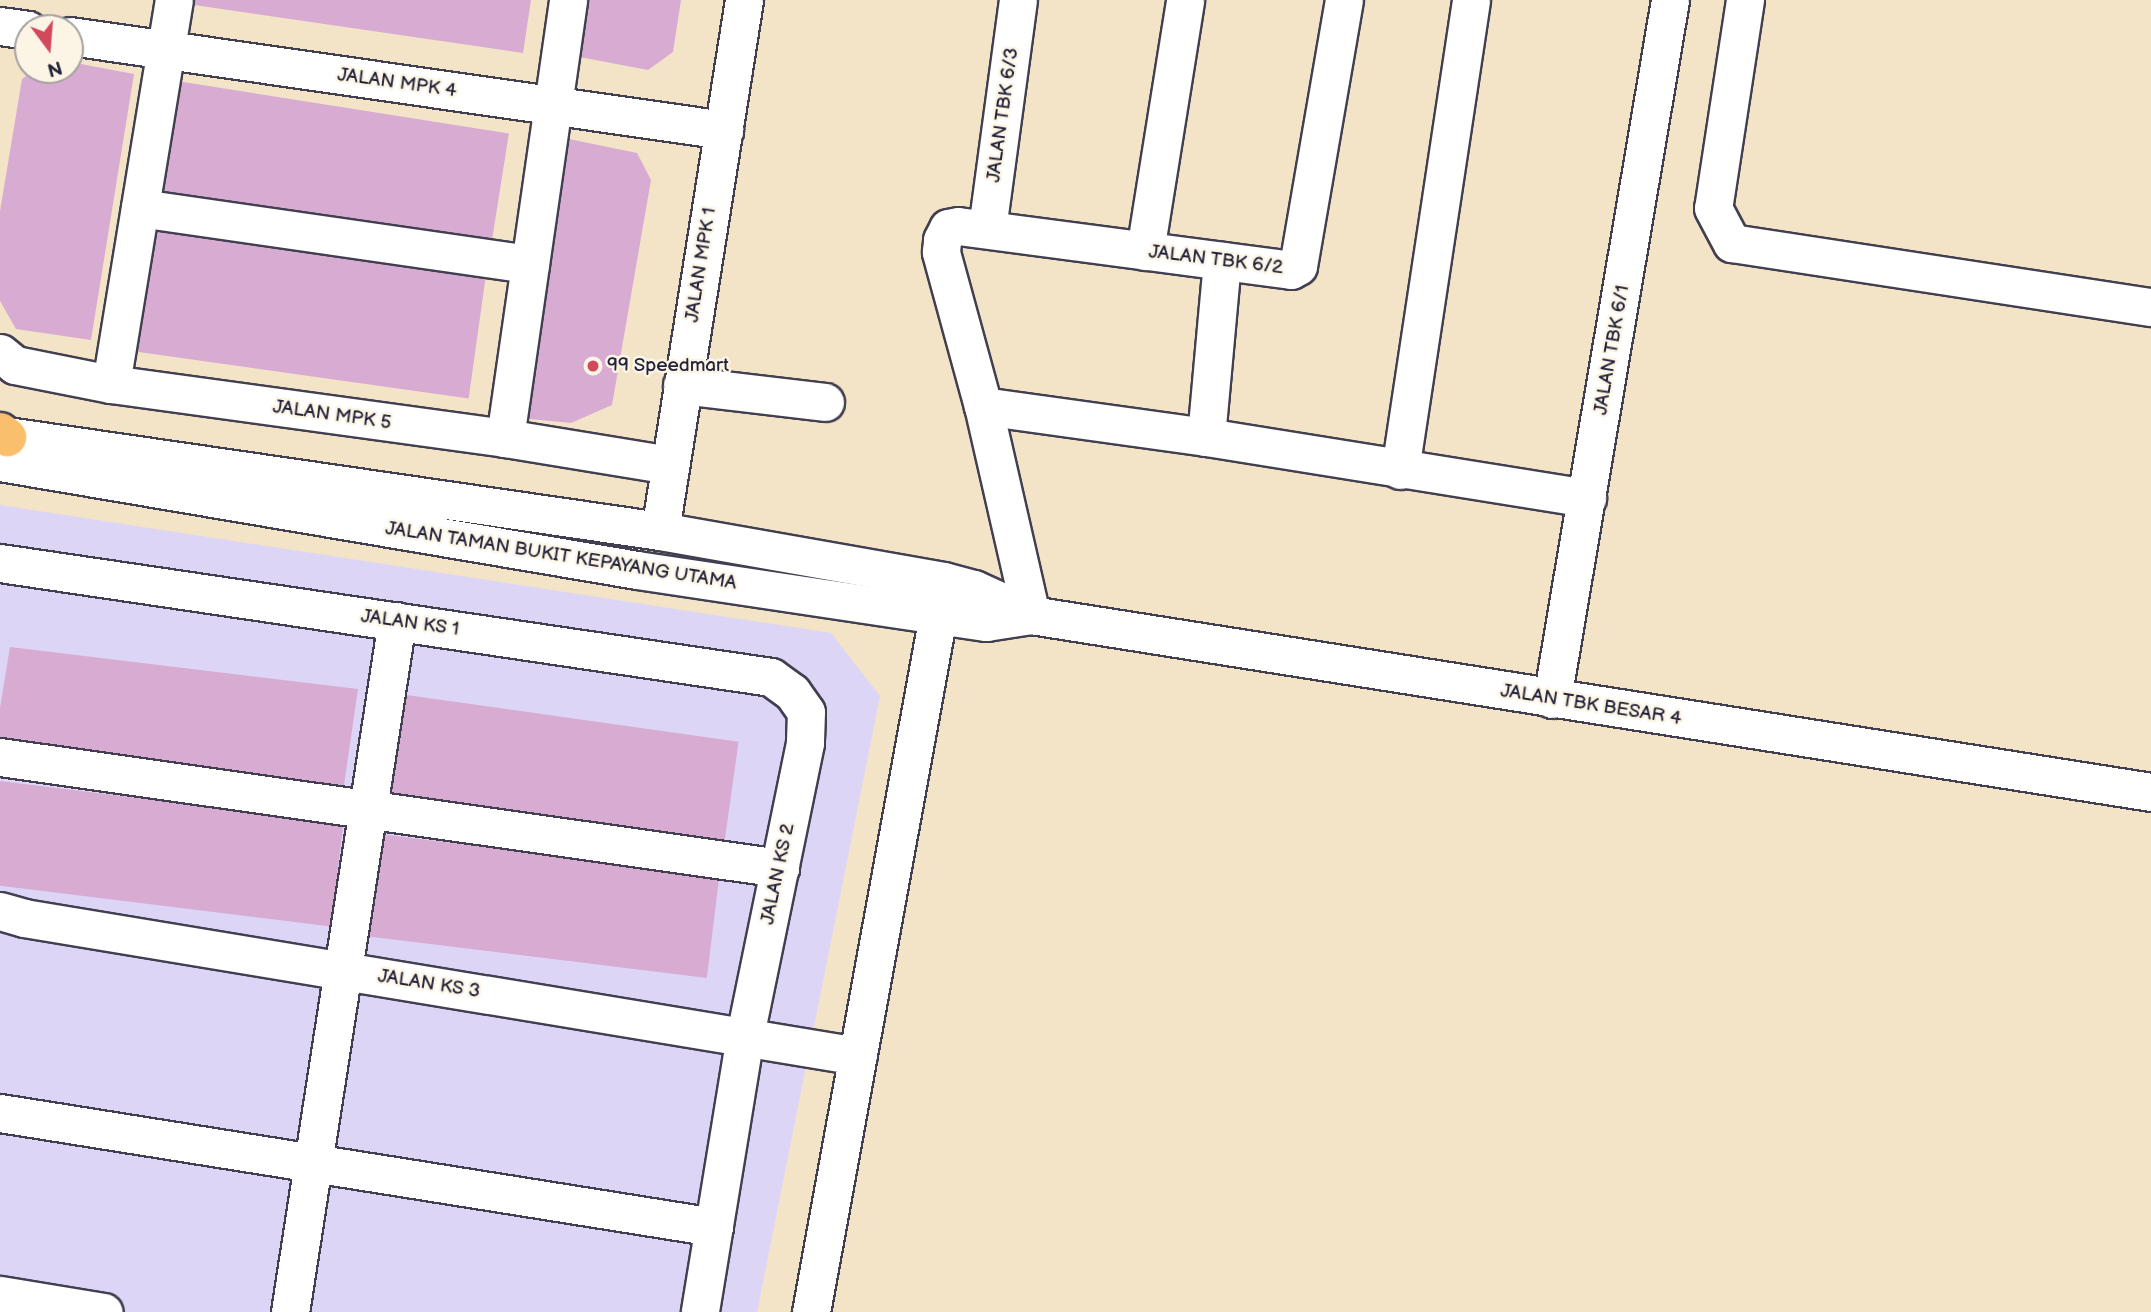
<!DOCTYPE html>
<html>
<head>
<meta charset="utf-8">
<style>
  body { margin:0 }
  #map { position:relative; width:2151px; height:1312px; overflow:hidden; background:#f3e3c7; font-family:"Balsamiq Sans",sans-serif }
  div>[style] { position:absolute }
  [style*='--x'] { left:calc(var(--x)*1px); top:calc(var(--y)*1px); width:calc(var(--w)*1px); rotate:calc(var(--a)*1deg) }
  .built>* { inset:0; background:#dcd5f6 }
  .building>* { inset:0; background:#d8acd2; transform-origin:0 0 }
  .roads { filter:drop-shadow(2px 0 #413f50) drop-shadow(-2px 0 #413f50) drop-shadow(0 2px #413f50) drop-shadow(0 -2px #413f50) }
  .minor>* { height:37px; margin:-18.5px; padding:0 18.5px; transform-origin:18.5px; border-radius:18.5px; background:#fff }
  .major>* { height:38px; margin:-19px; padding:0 19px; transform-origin:19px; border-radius:19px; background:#f9bf6d }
  .dots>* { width:19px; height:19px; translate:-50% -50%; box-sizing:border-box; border:4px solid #fcf5e5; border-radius:50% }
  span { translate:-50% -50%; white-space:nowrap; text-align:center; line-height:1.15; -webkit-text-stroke:5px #fcf5e5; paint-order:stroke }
  .street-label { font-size:19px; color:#22223b }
  .poi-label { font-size:19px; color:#22223b }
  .left { translate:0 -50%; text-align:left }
  .north { position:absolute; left:14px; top:14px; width:70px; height:70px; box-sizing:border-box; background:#fcf5e5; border:2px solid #a5a1a1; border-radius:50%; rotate:164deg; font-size:19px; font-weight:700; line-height:28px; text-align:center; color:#22223b }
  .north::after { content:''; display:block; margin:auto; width:24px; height:32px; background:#d1495b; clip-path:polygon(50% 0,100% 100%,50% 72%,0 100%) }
</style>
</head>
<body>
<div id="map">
  <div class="built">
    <i style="clip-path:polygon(0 505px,831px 633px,880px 696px,757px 1312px,0 1312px)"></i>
  </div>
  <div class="building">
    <i style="clip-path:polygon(195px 0,531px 0,523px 53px,194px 5px)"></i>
    <i style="clip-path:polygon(583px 0,681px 0,673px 52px,648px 70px,574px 56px)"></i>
    <i style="clip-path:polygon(70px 62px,134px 74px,91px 340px,16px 329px,0 301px,0 211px,22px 79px,35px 70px,70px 70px)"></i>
    <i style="left:177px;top:81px;width:336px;height:115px;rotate:9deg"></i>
    <i style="clip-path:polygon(564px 138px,637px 153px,651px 180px,612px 405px,571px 423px,520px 418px)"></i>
    <i style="left:154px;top:230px;width:335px;height:123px;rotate:8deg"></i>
    <i style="clip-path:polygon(10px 647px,358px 689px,343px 792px,0 750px,0 708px)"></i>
    <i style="left:392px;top:693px;width:350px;height:102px;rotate:8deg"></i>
    <i style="left:0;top:781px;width:346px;height:104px;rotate:7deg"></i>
    <i style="left:371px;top:833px;width:351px;height:103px;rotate:7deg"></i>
  </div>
  <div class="roads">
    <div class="minor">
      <i style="--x:1745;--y:0;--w:210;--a:98.7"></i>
      <i style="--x:1713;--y:208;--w:40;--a:62"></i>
      <i style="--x:1732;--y:243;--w:424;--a:8.7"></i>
      <i style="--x:0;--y:26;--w:28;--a:8"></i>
      <i style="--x:70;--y:36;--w:661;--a:8.18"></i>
      <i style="--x:140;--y:208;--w:394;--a:8.2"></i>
      <i style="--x:987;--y:229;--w:231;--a:-82.3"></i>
      <i style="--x:1145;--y:251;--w:254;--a:-80.9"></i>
      <i style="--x:0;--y:353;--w:19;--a:39"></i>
      <i style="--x:15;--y:365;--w:98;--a:11.2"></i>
      <i style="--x:111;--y:384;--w:398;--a:7.8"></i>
      <i style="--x:505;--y:438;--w:167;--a:9.3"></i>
      <i style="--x:111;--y:384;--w:389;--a:-80.7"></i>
      <i style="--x:682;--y:385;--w:144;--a:6.8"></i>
      <i style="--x:983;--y:406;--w:225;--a:7.9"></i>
      <i style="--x:1206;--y:437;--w:386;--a:9.1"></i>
      <i style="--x:0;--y:435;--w:667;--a:8.28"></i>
      <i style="--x:660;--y:531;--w:288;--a:10"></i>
      <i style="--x:944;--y:581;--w:31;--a:15"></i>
      <i style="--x:974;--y:589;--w:63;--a:24.5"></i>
      <i style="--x:1031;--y:615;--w:1134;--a:8.98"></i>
      <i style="--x:1206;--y:437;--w:177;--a:-84.8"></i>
      <i style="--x:505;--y:438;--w:443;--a:-81.8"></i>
      <i style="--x:0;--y:462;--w:646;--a:9.62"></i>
      <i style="--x:637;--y:570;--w:304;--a:8.5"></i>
      <i style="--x:938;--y:615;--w:49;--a:8.3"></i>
      <i style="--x:986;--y:622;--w:46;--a:-8.8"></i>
      <i style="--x:1400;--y:470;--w:475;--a:-81.4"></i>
      <i style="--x:660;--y:531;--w:538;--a:-81.01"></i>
      <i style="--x:0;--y:563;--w:779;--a:8.41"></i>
      <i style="--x:771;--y:677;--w:26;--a:36"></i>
      <i style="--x:792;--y:692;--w:24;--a:55"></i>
      <i style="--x:806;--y:712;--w:31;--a:92"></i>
      <i style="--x:805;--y:743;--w:299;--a:101.6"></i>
      <i style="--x:745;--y:1036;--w:280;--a:99.3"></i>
      <i style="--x:1031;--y:615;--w:214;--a:-102.9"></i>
      <i style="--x:983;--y:406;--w:160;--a:-105.3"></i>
      <i style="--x:941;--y:252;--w:12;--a:-85"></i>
      <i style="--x:942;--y:240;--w:13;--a:-63"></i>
      <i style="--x:948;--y:228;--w:10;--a:-11"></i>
      <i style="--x:958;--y:226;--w:336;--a:7.5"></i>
      <i style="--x:1291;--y:270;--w:8;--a:-30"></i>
      <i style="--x:1298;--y:266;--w:270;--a:-80.2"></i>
      <i style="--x:1552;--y:699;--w:709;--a:-80.42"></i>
      <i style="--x:0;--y:757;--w:788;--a:8.1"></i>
      <i style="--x:0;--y:911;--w:25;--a:16"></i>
      <i style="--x:24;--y:918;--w:845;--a:9.4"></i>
      <i style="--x:0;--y:1113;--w:723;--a:9.07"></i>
      <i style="--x:0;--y:1295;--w:105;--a:9.3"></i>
      <i style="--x:290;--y:1312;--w:699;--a:-81.2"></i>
      <i style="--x:811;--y:1312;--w:731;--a:-79.67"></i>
    </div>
    <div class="major">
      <i style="--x:0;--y:432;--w:9;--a:36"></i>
    </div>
  </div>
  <div class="dots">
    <i style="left:593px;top:366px;background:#d1495b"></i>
  </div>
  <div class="street-label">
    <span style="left:397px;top:83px;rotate:8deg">JALAN MPK 4</span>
    <span style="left:1003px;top:115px;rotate:-82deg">JALAN TBK 6/3</span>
    <span style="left:1216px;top:260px;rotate:7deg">JALAN TBK 6/2</span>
    <span style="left:701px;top:265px;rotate:-81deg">JALAN MPK 1</span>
    <span style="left:1612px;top:350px;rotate:-80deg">JALAN TBK 6/1</span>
    <span style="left:332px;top:415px;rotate:8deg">JALAN MPK 5</span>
    <span style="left:561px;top:556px;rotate:9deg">JALAN TAMAN BUKIT KEPAYANG UTAMA</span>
    <span style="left:410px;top:623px;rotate:8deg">JALAN KS 1</span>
    <span style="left:1591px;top:705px;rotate:9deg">JALAN TBK BESAR 4</span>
    <span style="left:778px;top:874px;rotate:-78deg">JALAN KS 2</span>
    <span style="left:429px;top:984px;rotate:9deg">JALAN KS 3</span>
  </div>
  <div class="poi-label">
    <span class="left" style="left:607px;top:366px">99 Speedmart</span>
  </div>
  <div class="north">N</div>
</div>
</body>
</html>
